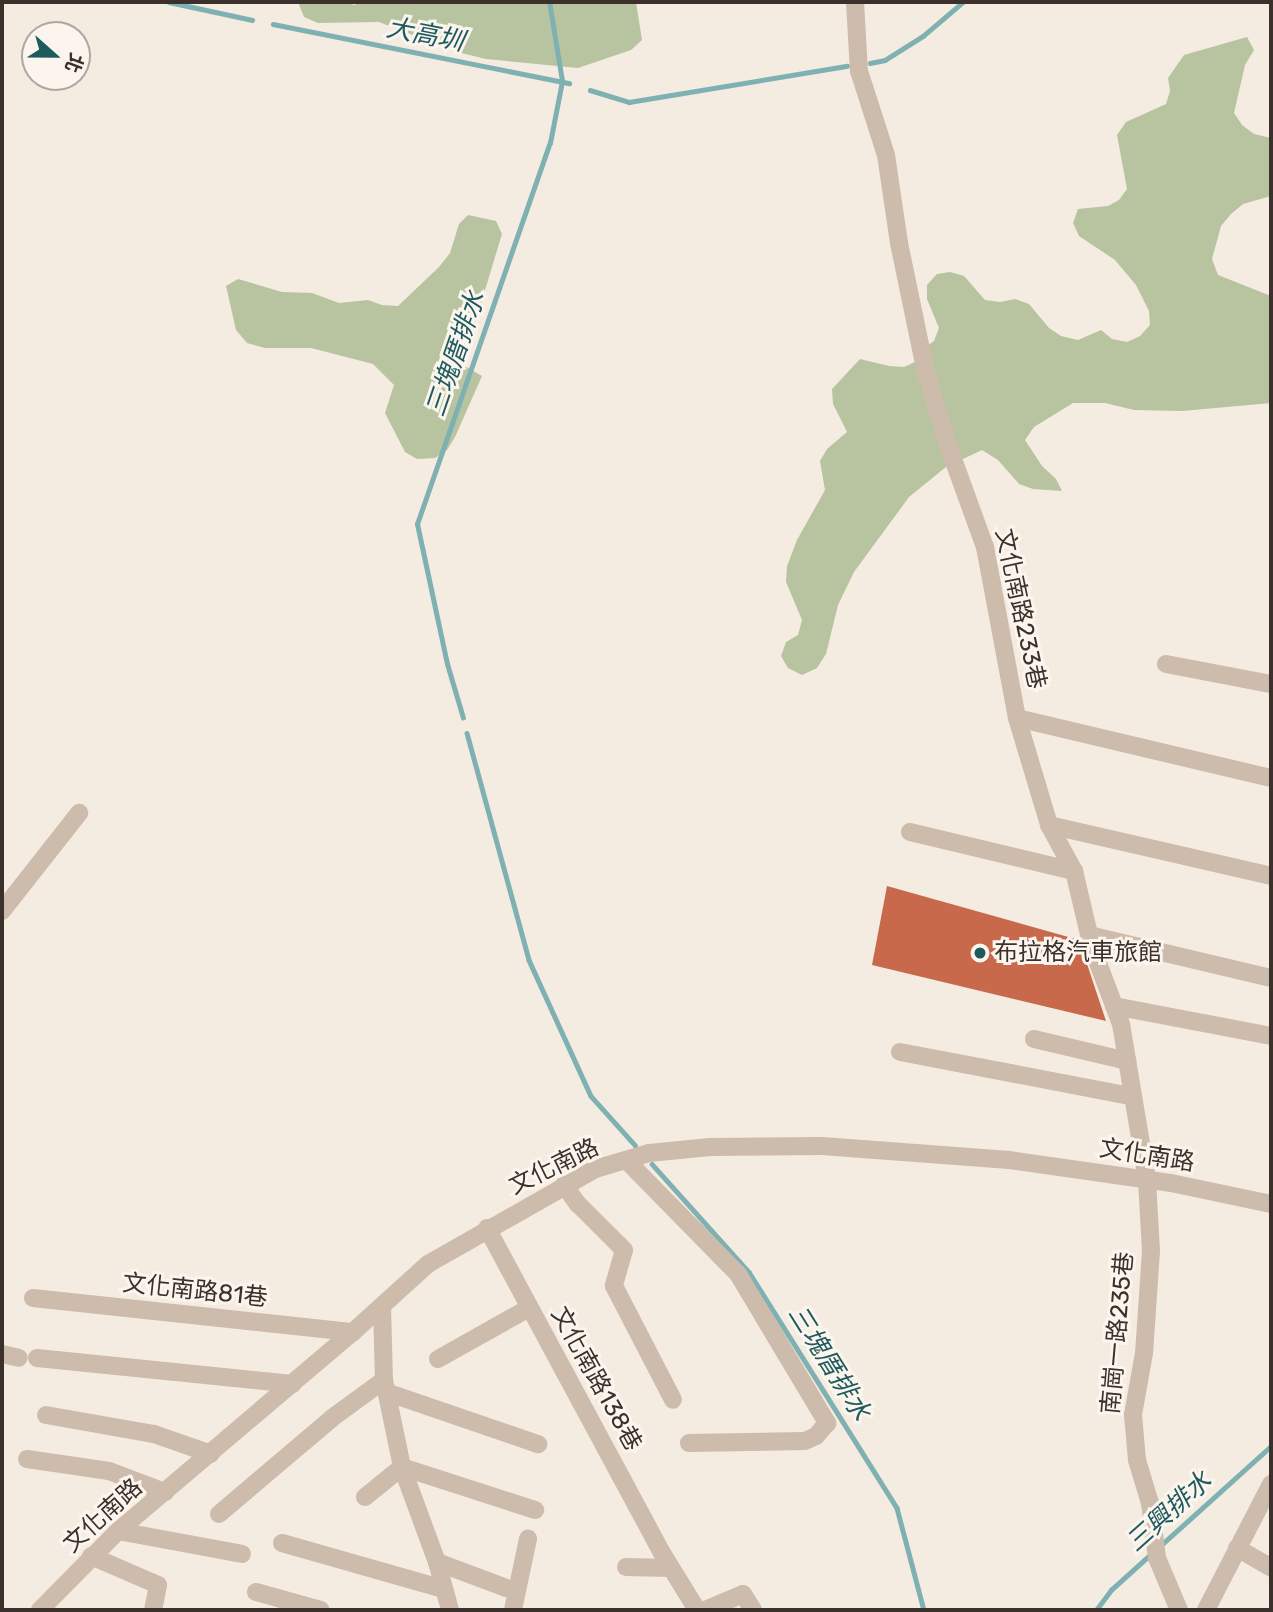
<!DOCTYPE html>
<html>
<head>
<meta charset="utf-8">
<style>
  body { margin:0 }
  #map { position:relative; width:1273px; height:1612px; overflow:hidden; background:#f4ebe1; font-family:Rubik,"Noto Sans TC",sans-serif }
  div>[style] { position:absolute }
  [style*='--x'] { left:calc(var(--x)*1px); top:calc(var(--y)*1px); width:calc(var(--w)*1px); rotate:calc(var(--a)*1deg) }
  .green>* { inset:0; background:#b8c4a0 }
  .stream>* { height:4.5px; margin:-2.25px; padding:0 2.25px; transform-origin:2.25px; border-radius:2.25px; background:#7fb0b2 }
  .building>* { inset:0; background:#c8694b }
  .minor>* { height:18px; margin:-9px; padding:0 9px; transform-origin:9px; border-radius:9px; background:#cdbbac }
  .dots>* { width:19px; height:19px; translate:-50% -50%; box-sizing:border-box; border:4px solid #fbf5ee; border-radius:50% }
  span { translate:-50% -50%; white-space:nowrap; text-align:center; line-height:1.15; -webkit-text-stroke:6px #fbf5ee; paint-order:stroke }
  .street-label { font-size:24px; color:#3b302b }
  .poi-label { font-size:24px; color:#3b302b }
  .left { translate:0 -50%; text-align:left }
  .water-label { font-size:26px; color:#1f5a5e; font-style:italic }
  .frame { position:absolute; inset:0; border:4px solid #3b302b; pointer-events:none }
  .north { position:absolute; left:21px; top:21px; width:70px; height:70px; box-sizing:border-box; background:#fbf5ee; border:2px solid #aea6a0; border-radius:50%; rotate:111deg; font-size:19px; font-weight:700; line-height:28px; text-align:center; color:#3b302b }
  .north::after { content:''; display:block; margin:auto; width:24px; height:32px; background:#1f5a5e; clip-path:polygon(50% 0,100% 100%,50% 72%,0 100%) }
</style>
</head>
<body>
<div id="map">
  <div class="green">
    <i style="clip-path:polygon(298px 2px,347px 2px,354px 5px,362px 2px,636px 2px,642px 40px,631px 50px,578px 68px,486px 59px,457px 52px,379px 22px,318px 23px,304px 17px)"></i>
    <i style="clip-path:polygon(1247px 37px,1254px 50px,1245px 65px,1234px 113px,1242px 125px,1254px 134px,1271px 138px,1271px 196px,1243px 204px,1231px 214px,1221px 226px,1212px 259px,1218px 275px,1271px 296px,1271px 403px,1182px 411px,1134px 410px,1105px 403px,1073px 403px,1034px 427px,1025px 440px,1042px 466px,1056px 479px,1062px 491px,1033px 489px,1019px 484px,998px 460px,982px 450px,946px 467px,909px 497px,854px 572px,838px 605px,826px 654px,817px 668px,802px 675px,788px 668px,781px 656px,786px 642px,798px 635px,802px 620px,786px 582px,787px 566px,797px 540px,825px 490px,820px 461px,827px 449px,847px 432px,833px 404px,832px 389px,860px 359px,889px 366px,904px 367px,917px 361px,923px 349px,934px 341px,939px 328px,927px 299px,927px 285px,937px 274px,950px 272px,964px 276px,985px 300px,1000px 302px,1015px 299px,1029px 304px,1049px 328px,1061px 336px,1078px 340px,1101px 330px,1112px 339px,1127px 342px,1140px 336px,1150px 325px,1149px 311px,1136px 285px,1115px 260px,1079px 236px,1073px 223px,1078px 209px,1108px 206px,1119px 200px,1127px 189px,1117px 135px,1126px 122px,1166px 104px,1170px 91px,1168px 78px,1184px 55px)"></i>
    <i style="clip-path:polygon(468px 215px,496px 221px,502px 234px,472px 333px,459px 363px,482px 376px,455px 437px,447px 450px,435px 458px,417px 459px,405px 452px,385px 413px,394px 385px,373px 364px,311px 348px,265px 348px,247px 343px,236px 330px,226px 286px,238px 279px,282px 292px,312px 293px,339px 303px,368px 300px,382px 305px,398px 306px,439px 267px,450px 253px,459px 224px)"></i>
  </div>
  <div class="stream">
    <i style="--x:169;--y:2;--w:85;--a:12.2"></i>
    <i style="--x:273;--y:24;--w:302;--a:11.3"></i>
    <i style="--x:870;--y:63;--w:15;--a:-11"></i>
    <i style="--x:885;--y:60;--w:45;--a:-32.3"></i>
    <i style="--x:923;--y:36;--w:52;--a:-40.4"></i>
    <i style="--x:590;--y:90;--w:41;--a:17.1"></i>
    <i style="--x:629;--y:102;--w:221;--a:-9.4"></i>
    <i style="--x:463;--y:718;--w:56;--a:-106.5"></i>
    <i style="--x:447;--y:664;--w:143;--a:-102.1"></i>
    <i style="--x:417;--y:524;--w:404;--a:-70.8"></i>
    <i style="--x:550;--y:143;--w:63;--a:-79"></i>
    <i style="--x:562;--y:81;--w:80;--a:-99.3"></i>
    <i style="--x:467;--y:733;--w:235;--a:74.7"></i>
    <i style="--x:529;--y:960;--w:149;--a:65.5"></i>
    <i style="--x:591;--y:1096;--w:66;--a:48.1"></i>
    <i style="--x:652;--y:1164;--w:145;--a:48.1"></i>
    <i style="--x:749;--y:1272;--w:279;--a:57.9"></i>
    <i style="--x:897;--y:1508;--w:106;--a:75.2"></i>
    <i style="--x:1160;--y:1546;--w:149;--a:-42"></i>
    <i style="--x:1096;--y:1610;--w:25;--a:-53"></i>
    <i style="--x:1111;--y:1590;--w:54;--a:-42"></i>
  </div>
  <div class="building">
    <i style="clip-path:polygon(887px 886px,1079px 940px,1106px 1021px,872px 965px)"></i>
  </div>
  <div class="minor">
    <i style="--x:855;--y:2;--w:69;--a:86.7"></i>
    <i style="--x:859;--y:71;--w:88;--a:72.2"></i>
    <i style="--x:886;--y:155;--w:89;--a:81.6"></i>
    <i style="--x:899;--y:243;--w:129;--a:78.3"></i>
    <i style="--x:925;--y:369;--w:79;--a:73.2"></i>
    <i style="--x:948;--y:445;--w:109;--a:70.1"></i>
    <i style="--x:985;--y:547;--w:174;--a:79.4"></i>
    <i style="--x:1017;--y:718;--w:112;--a:73.3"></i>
    <i style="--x:1049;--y:825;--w:52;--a:61.5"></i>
    <i style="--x:1074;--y:871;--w:78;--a:76.7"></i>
    <i style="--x:1092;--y:947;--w:82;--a:69.4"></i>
    <i style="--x:1121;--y:1024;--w:158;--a:80.5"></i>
    <i style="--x:1147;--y:1180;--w:71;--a:86.8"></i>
    <i style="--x:1151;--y:1251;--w:102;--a:93.9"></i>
    <i style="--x:1144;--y:1353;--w:63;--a:100.1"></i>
    <i style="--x:1133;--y:1415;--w:45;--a:84.9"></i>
    <i style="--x:1137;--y:1460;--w:45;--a:73.2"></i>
    <i style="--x:1150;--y:1503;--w:55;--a:82.7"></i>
    <i style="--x:1157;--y:1558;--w:56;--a:67.1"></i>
    <i style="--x:1166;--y:664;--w:107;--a:10.8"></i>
    <i style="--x:1017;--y:718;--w:261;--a:13.3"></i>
    <i style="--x:1049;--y:825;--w:228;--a:12.9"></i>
    <i style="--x:910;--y:832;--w:169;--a:13.4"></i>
    <i style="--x:2;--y:911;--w:125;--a:-51.8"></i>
    <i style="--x:1089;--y:935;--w:187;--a:13.3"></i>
    <i style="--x:1114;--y:1006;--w:160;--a:10.8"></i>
    <i style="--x:1034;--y:1039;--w:96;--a:13.3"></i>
    <i style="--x:900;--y:1052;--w:235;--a:10.8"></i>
    <i style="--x:627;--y:1161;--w:158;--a:45.5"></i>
    <i style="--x:738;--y:1274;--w:174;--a:59.1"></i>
    <i style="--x:827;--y:1423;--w:17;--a:130"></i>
    <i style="--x:816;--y:1436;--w:12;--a:156"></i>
    <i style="--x:805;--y:1441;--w:116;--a:179"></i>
    <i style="--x:564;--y:1185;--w:24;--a:54"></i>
    <i style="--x:578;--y:1204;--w:65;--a:45"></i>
    <i style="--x:624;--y:1250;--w:37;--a:106"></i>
    <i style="--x:614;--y:1286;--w:128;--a:62.6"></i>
    <i style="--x:487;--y:1228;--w:369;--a:61.7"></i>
    <i style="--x:662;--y:1553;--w:67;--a:58.4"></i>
    <i style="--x:33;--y:1298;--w:322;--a:6.1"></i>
    <i style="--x:382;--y:1306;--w:74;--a:88.5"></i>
    <i style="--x:384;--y:1380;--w:89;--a:78.3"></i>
    <i style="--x:402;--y:1467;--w:101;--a:69.8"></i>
    <i style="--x:437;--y:1562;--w:50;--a:74.8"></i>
    <i style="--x:2;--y:1354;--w:17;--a:13"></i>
    <i style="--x:37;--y:1358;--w:257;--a:5.8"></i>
    <i style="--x:438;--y:1359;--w:104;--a:-29.3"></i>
    <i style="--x:386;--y:1392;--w:161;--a:18.9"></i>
    <i style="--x:46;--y:1415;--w:110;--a:10"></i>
    <i style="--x:154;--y:1434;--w:60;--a:19.3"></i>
    <i style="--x:27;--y:1459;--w:83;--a:8.3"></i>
    <i style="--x:109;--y:1471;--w:60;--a:20.6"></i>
    <i style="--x:365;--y:1497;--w:48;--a:-39"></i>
    <i style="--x:402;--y:1467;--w:140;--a:17.9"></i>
    <i style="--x:219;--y:1514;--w:148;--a:-40.3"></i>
    <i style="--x:332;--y:1418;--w:64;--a:-36.2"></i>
    <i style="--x:118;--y:1531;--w:126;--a:10.5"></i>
    <i style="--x:282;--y:1543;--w:168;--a:15.9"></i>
    <i style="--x:1237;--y:1548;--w:39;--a:30"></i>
    <i style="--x:91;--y:1556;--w:73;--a:23.4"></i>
    <i style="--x:158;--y:1585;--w:25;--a:101"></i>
    <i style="--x:437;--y:1562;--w:74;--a:20.6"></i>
    <i style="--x:626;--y:1567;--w:44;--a:1.3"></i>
    <i style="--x:256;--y:1592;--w:67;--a:15.5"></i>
    <i style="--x:40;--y:1610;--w:111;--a:-45.4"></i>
    <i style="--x:118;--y:1531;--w:308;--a:-40.3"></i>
    <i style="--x:353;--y:1332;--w:101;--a:-42.2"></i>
    <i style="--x:428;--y:1264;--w:192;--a:-29.6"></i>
    <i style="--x:595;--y:1169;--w:56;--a:-16.5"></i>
    <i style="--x:649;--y:1153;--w:61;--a:-5.6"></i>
    <i style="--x:710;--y:1147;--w:112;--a:-0.5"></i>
    <i style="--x:822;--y:1146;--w:188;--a:4.3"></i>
    <i style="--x:1009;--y:1160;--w:164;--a:8.1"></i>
    <i style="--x:1171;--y:1183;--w:102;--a:11.9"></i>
    <i style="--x:513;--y:1610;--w:73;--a:-78.1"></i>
    <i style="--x:705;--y:1610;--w:41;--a:-22.8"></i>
    <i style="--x:743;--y:1594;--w:19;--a:58"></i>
    <i style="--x:1206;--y:1610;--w:142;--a:-62.7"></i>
  </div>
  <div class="dots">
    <i style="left:980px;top:953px;background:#1f5a5e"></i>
  </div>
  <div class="street-label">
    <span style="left:1020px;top:609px;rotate:78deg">文化南路233巷</span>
    <span style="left:1147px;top:1156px;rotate:9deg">文化南路</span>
    <span style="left:554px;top:1167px;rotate:-26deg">文化南路</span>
    <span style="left:195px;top:1291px;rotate:6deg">文化南路81巷</span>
    <span style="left:1118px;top:1333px;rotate:-85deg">南崗一路235巷</span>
    <span style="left:596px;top:1379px;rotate:61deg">文化南路138巷</span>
    <span style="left:103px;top:1516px;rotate:-42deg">文化南路</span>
  </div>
  <div class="poi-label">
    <span class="left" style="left:994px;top:953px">布拉格汽車旅館</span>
  </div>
  <div class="water-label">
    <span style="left:425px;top:35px;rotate:11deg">大高圳</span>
    <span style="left:456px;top:354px;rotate:-71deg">三塊厝排水</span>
    <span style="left:829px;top:1363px;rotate:58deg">三塊厝排水</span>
    <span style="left:1169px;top:1512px;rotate:-42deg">三興排水</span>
  </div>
  <div class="frame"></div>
  <div class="north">北</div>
</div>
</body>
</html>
